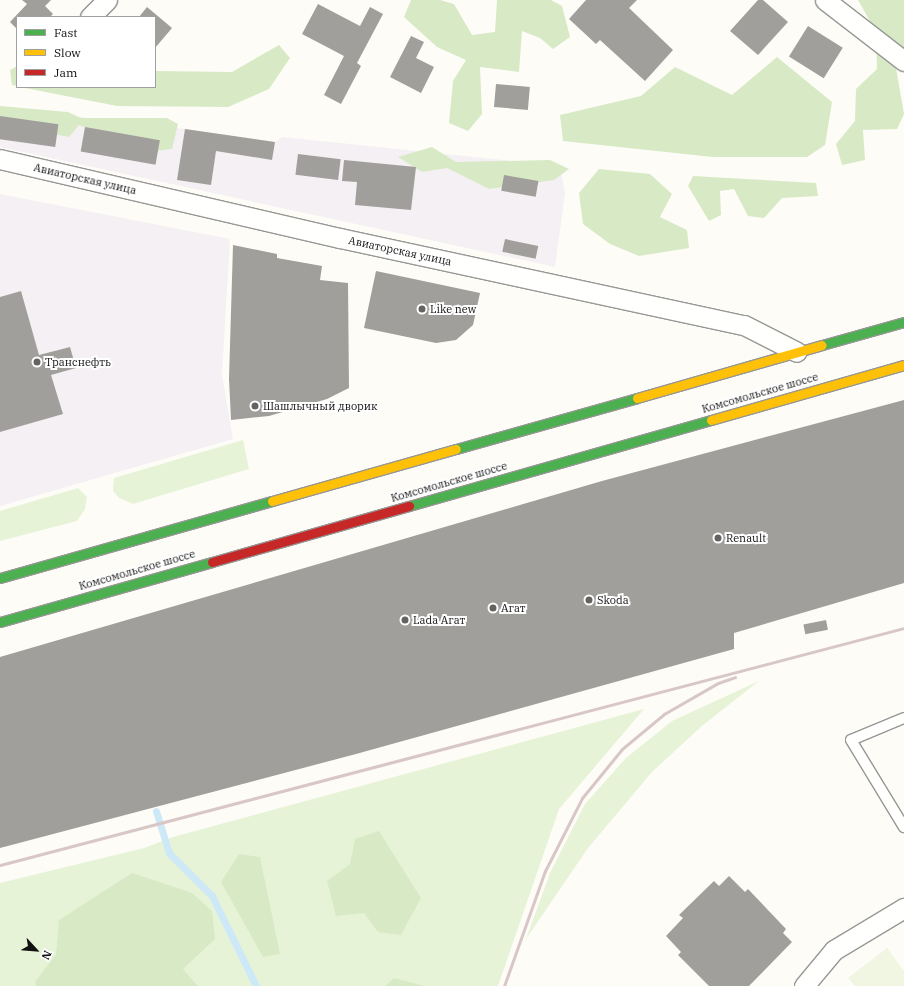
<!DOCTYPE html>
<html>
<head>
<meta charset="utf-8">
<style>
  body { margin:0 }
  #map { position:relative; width:904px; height:986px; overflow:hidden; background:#fdfcf7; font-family:"IBM Plex Serif",serif }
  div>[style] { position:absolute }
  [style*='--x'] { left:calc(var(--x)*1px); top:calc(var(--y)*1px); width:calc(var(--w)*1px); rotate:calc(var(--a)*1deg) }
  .industrial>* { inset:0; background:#f5f0f3 }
  .green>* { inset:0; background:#e7f3d7 }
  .forest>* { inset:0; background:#d8eac5 }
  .pitch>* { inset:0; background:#f0f6e1 }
  .stream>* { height:7px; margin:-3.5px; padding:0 3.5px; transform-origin:3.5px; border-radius:3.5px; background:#cde8f7 }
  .building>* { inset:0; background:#a19f9c; transform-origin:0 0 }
  .roads { filter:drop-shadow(1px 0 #979795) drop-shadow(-1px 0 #979795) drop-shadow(0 1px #979795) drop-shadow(0 -1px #979795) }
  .lane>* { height:10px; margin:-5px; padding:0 5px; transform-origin:5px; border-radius:5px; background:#fffffe }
  .street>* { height:19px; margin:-9.5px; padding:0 9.5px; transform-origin:9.5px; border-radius:9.5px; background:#fffffe }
  .fast>* { height:9px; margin:-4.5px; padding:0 4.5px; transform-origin:4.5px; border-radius:4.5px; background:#4caf50 }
  .slow>* { height:9px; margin:-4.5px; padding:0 4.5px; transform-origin:4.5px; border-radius:4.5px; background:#ffc107 }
  .jam>* { height:9px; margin:-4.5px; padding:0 4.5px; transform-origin:4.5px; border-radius:4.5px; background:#c62828 }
  .rail>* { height:3px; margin:-1.5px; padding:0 1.5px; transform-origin:1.5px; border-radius:1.5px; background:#d9c6c7 }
  .dots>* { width:11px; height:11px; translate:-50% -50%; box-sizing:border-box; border:2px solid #fff; border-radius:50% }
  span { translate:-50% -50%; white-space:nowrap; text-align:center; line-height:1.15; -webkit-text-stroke:4px #fff; paint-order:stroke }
  .street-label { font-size:11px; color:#111 }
  .poi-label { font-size:11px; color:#111 }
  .left { translate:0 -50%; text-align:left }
  .legend { position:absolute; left:16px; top:16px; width:140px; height:72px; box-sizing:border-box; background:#fff; border:1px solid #a0a0a0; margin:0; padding:5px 7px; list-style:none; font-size:12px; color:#111 }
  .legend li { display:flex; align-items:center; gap:8px; height:20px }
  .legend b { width:20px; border:1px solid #a0a0a0 }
  .north { position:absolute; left:16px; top:930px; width:40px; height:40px; -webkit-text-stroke:3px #fff; paint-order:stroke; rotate:116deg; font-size:11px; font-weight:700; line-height:16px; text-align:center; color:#111 }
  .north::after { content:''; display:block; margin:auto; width:14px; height:18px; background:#111; clip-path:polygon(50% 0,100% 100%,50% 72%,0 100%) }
</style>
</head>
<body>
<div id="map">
  <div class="industrial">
    <i style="clip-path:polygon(0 108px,185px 129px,275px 142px,282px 137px,560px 166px,565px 193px,555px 267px,0 147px)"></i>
    <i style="clip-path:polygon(0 194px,230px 239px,222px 374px,233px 439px,0 506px)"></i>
  </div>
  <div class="green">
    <i style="clip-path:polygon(243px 440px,249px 469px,133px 504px,119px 498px,113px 491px,114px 478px)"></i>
    <i style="clip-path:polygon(78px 488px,87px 497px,85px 509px,77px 521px,0 541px,0 511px)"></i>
    <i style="clip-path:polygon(759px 681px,703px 725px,652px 772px,588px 848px,526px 939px,550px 873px,585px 804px,626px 758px,672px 721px)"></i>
    <i style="clip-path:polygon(644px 709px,559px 809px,498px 986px,0 986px,0 883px,144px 848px,173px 837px)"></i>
  </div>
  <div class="forest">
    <i style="clip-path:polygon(411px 0,440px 0,454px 4px,472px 35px,495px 32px,497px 0,551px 0,562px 6px,570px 37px,553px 49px,540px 38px,522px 31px,519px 72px,480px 67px,482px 114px,468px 131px,449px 123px,453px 81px,466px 60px,437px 47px,404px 17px)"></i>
    <i style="clip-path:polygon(858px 0,904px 0,904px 66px,896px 68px,904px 114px,897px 129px,863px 130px,865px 160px,842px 165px,836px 144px,855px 121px,856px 89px,877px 69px,876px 32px)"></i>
    <i style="clip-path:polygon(279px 45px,290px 58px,269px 89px,228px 107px,117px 106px,20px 87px,155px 87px,155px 71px,232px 72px)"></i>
    <i style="clip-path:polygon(777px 57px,832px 102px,825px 145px,807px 157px,713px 157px,563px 141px,560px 115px,641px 96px,675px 67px,732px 95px)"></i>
    <i style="clip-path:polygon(17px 66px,17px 86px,12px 85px,10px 70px)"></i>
    <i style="clip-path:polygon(0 106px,68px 112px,81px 118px,167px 118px,178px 124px,172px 149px,146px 152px,79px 125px,69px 137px,0 123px)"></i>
    <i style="clip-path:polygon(432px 147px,456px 162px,550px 160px,569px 169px,554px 180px,489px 189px,447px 168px,422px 172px,398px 157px)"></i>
    <i style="clip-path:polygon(599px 169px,650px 174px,672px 194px,660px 217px,687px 230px,689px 248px,639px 256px,610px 244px,583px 224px,579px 193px)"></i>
    <i style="clip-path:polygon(693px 176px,816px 183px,818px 196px,782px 198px,764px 218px,748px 216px,734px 189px,720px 191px,721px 215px,709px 221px,688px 186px)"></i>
    <i style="clip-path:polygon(379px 831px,421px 898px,401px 935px,378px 932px,364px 913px,336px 916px,327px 881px,350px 864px,355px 839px)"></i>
    <i style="clip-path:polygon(239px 854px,260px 857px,280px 954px,263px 957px,221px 882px)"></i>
    <i style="clip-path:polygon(132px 873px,192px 893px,212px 911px,215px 939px,183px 969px,198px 986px,36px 986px,35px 982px,56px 954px,59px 920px)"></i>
    <i style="clip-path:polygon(394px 978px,425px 986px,385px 986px)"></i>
  </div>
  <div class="pitch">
    <i style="clip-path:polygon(887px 948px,904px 971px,904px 986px,855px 986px,848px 978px)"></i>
  </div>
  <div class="stream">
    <i style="--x:156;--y:811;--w:44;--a:72.8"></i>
    <i style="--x:169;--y:853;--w:61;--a:45"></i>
    <i style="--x:212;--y:896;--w:100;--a:63.9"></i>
  </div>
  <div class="building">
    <i style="clip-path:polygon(22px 0,51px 0,45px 6px,53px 14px,50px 17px,17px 17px,17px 29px,10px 22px,27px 4px)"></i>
    <i style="clip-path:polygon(586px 0,637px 0,629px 8px,673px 50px,645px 81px,600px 40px,596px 44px,569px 19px)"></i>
    <i style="clip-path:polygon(758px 0,763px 0,788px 22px,758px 55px,730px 31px)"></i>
    <i style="clip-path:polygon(318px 4px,360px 26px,370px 7px,383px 14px,357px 63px,361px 66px,341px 104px,324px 95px,344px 56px,302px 34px)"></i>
    <i style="clip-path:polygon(147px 7px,172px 28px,155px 48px,155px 17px,139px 17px)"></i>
    <i style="left:808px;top:26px;width:41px;height:36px;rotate:32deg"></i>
    <i style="clip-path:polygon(411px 36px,424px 42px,416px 58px,434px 67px,421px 93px,390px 77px)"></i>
    <i style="left:496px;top:84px;width:34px;height:23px;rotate:5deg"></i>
    <i style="left:0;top:116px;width:59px;height:23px;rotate:8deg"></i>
    <i style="left:85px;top:127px;width:76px;height:25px;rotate:10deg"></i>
    <i style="clip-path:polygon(185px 129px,275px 142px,272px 160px,216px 151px,211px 185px,177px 180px)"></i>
    <i style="left:298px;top:154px;width:43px;height:21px;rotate:7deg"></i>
    <i style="clip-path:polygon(344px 160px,416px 167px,411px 210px,355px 205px,357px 182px,342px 181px)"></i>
    <i style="left:504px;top:175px;width:35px;height:16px;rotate:10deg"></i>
    <i style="left:505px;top:239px;width:34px;height:13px;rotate:12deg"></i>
    <i style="clip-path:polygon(233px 245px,277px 254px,277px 258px,322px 266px,320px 280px,348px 283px,349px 388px,327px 399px,269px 416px,231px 420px,229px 379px)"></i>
    <i style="clip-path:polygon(376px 271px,480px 293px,473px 325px,456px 340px,436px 343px,364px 328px)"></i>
    <i style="clip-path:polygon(21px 291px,39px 355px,70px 347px,76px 368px,51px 375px,63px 414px,0 432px,0 297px)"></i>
    <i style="clip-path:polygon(904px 400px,904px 583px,734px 633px,734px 649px,356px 754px,0 848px,0 657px,602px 481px)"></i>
    <i style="left:826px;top:620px;width:10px;height:23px;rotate:79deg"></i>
    <i style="clip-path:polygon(729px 876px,745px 892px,748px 889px,786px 929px,783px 933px,792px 942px,749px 986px,709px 986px,678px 955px,681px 952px,666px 936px,683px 918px,679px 915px,714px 881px,719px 886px)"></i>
  </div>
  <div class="roads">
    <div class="lane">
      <i style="--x:904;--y:718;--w:57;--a:157.5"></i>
      <i style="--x:851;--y:740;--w:102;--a:58.7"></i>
    </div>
    <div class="street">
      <i style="--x:825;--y:0;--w:100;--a:37.7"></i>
      <i style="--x:90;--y:17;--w:24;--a:-45"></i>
      <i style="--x:0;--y:159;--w:349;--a:13.1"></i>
      <i style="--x:340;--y:238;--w:413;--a:12.2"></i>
      <i style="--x:744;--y:325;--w:59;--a:27"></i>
      <i style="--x:804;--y:986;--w:47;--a:-50.2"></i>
      <i style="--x:834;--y:950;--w:82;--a:-31"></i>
    </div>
    <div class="fast">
      <i style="--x:822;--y:345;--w:85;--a:-15.7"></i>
      <i style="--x:456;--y:449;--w:188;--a:-15.7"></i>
      <i style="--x:409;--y:506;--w:314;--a:-15.9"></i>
      <i style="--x:0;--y:578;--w:283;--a:-15.8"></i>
      <i style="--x:0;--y:622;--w:220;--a:-15.8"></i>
    </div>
    <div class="slow">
      <i style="--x:637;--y:398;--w:192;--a:-16"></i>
      <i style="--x:711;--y:420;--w:201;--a:-15.9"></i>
      <i style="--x:272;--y:501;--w:191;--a:-15.8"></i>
    </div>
    <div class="jam">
      <i style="--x:212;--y:562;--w:205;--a:-15.9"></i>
    </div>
  </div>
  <div class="rail">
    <i style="--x:0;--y:865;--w:935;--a:-14.69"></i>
    <i style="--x:504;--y:986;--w:122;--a:-70.4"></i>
    <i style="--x:545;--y:871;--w:82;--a:-63.1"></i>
    <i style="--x:582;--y:798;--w:63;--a:-50.8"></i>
    <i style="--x:622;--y:749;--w:55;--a:-39.8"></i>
    <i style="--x:664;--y:714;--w:62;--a:-29.9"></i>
    <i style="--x:718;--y:683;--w:18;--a:-19"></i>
  </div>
  <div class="dots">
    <i style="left:422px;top:309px;background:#646362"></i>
    <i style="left:37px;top:362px;background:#646362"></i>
    <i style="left:255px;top:406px;background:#646362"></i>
    <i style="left:718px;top:538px;background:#646362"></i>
    <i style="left:589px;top:600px;background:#646362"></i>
    <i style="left:493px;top:608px;background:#646362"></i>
    <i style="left:405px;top:620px;background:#646362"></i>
  </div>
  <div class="street-label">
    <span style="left:85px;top:179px;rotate:13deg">Авиаторская улица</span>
    <span style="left:400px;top:251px;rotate:12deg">Авиаторская улица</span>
    <span style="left:760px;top:393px;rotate:-16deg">Комсомольское шоссе</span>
    <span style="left:449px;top:482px;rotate:-16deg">Комсомольское шоссе</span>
    <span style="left:137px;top:570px;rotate:-16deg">Комсомольское шоссе</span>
  </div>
  <div class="poi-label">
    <span class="left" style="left:430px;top:309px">Like new</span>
    <span class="left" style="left:45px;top:362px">Транснефть</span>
    <span class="left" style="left:263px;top:406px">Шашлычный дворик</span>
    <span class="left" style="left:726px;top:538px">Renault</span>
    <span class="left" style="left:597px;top:600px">Skoda</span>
    <span class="left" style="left:501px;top:608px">Агат</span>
    <span class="left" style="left:413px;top:620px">Lada Агат</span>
  </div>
  <ul class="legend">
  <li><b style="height:5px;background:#4caf50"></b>Fast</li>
  <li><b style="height:5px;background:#ffc107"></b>Slow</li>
  <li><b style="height:5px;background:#c62828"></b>Jam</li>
  </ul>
  <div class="north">N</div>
</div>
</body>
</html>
